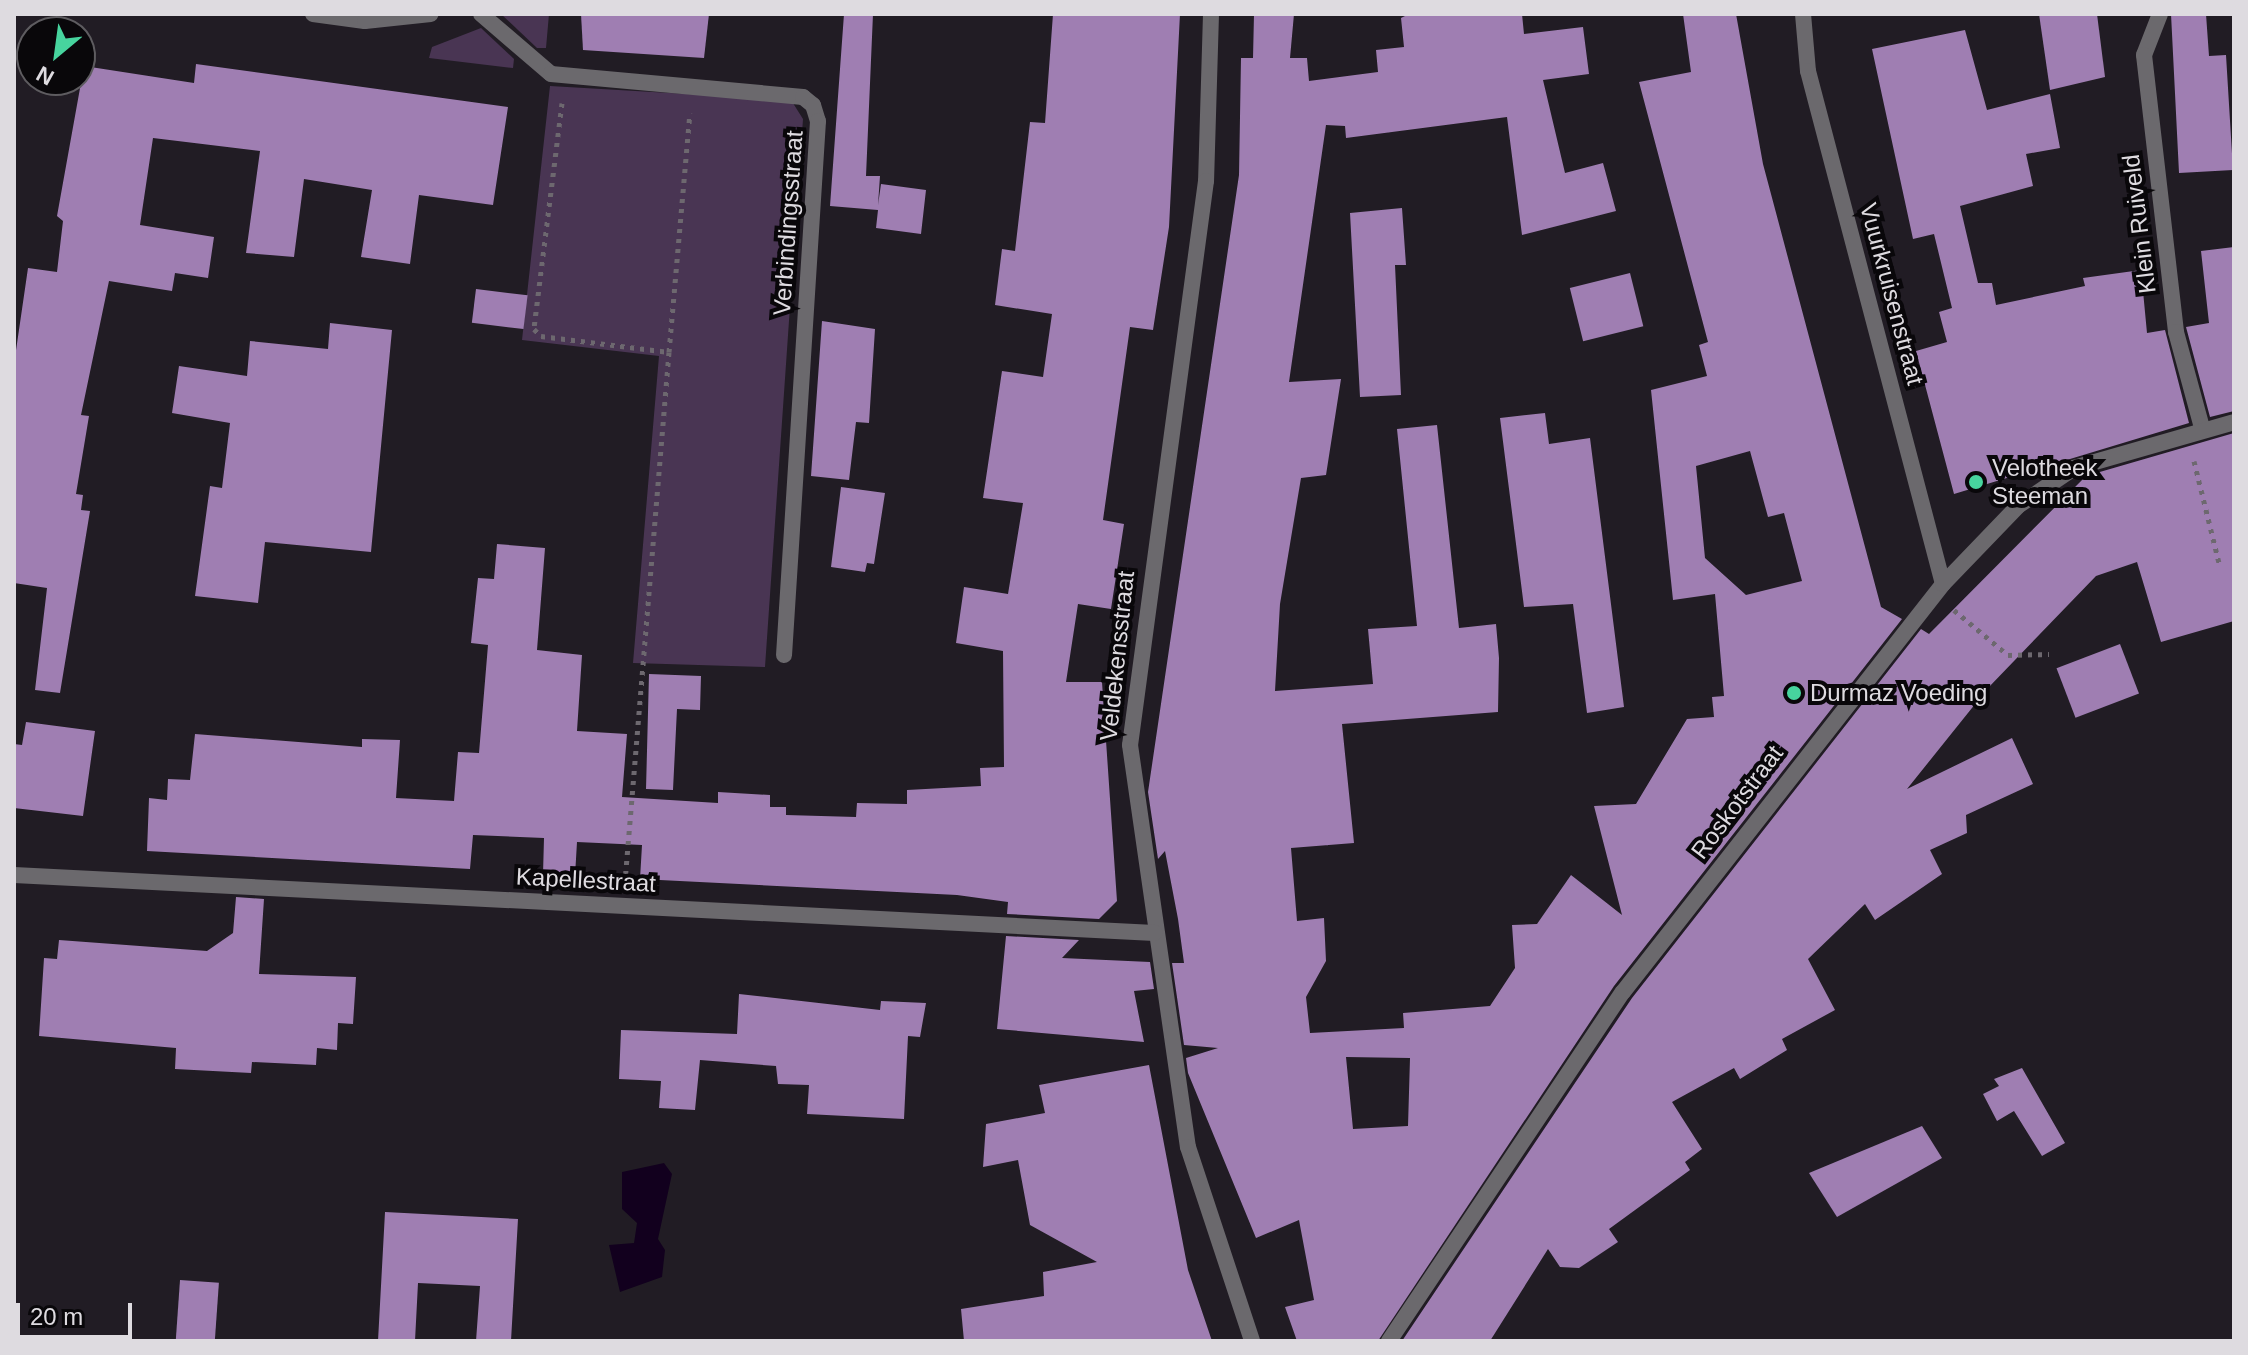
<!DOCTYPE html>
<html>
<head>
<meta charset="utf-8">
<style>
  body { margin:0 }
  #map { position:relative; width:2248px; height:1355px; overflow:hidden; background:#211c24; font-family:Helvetica,sans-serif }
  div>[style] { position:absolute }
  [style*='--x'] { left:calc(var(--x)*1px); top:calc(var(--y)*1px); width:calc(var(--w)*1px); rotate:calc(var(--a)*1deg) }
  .green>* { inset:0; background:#493553 }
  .water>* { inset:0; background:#12001e }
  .building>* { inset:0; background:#9f7eb2; transform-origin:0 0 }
  .path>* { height:5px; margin-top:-2.5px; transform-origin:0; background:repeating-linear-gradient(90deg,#6d686f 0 4px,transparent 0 10px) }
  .minor>* { height:16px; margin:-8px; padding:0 8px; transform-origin:8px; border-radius:8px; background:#6b696d }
  .dots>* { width:22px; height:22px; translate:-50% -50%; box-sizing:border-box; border:4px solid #09070a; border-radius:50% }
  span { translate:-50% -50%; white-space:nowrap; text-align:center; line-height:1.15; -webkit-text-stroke:8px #09070a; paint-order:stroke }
  .street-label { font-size:24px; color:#dedbe0 }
  .poi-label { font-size:24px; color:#dedbe0 }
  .left { translate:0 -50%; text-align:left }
  .frame { position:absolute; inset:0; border:16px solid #dedbe0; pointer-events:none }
  .north { position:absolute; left:16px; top:16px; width:80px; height:80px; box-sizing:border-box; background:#09070a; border:2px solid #5e5c60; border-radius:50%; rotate:209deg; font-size:22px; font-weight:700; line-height:32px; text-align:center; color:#dedbe0 }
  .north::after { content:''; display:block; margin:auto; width:28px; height:36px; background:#47d49e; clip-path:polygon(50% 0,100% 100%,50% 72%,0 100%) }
  .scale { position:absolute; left:16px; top:1303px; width:116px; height:36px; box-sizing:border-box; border:4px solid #dedbe0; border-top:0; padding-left:10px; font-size:24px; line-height:28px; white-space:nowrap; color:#dedbe0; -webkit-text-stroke:6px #09070a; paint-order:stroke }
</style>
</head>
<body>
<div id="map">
  <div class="green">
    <i style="clip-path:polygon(501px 14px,549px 14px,546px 48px,537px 48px)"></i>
    <i style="clip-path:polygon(481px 28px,514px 59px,513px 68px,429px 58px,432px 47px)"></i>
    <i style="clip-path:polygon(550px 86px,791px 100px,803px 119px,765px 667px,633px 663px,659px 356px,522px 340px)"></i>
  </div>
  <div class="water">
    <i style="clip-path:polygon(664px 1163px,672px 1174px,658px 1239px,665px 1250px,662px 1277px,620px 1292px,609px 1245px,634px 1243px,637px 1223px,622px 1209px,622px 1172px)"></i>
  </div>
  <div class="building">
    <i style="clip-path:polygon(581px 14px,709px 14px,704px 58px,583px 50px)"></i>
    <i style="clip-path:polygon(844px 14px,873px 14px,866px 176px,880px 176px,878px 205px,881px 184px,926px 190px,921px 234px,876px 228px,878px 210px,830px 206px)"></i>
    <i style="clip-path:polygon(1053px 14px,1180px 14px,1169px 227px,1153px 330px,1130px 327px,1103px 520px,1124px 524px,1111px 609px,1078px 604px,1066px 682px,1102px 682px,1117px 901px,1099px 919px,1007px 914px,1008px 902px,957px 895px,640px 879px,642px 845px,577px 842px,575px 876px,543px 874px,544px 838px,473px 835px,470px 869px,147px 851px,149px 798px,167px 800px,168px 779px,190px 780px,195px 734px,362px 747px,362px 739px,400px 740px,396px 798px,454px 801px,458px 752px,479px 753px,488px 645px,471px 643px,478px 578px,494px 579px,497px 544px,545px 548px,537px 650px,582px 655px,577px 731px,627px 734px,622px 797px,718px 803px,718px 792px,770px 795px,770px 807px,786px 807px,786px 815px,856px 817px,857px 803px,907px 804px,907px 790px,981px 786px,980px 768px,1004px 767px,1003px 651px,956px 643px,964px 587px,1008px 594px,1023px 503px,983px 498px,1002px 371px,1043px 377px,1052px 314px,995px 305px,1002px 249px,1015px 251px,1030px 122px,1045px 123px)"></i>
    <i style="clip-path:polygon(evenodd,1254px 14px,1294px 14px,1290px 58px,1307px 58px,1309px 81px,1378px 72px,1376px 50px,1404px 47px,1401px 18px,1409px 14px,1522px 14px,1524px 34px,1583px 27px,1589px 74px,1543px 80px,1565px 173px,1603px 163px,1616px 211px,1522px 235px,1507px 117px,1346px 138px,1345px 126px,1326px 125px,1289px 382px,1341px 379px,1326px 475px,1301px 478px,1280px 604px,1275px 691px,1373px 684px,1368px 629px,1417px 626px,1397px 429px,1437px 425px,1459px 628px,1496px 624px,1499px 658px,1498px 712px,1342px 724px,1354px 843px,1291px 848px,1297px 921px,1324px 918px,1326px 961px,1306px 997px,1310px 1033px,1404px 1028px,1403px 1013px,1490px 1006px,1515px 968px,1512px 925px,1537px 924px,1571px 875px,1622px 915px,1594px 806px,1636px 804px,1687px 719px,1714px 717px,1712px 697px,1724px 696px,1715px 594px,1673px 600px,1651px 390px,1707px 376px,1699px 345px,1708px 342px,1639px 82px,1691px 72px,1683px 14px,1736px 14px,1763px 164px,1881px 607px,1902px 619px,1614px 986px,1378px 1341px,1297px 1341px,1285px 1307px,1314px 1300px,1299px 1220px,1256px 1238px,1188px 1073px,1186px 1058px,1218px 1048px,1184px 1045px,1172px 963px,1184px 963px,1178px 919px,1165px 851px,1158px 859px,1148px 792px,1239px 175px,1241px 58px,1253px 58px,1254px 14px,1750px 451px,1768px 517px,1784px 513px,1802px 581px,1746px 595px,1705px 558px,1696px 466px,1750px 451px,1254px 14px,1346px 1057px,1410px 1058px,1408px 1126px,1353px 1129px,1346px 1057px)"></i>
    <i style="clip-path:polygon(2039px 14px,2097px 14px,2105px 77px,2050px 90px)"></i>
    <i style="clip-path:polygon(2171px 14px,2206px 14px,2209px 56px,2226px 55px,2233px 170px,2179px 173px)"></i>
    <i style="clip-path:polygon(1965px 30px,1987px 110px,2050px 94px,2060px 148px,2026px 154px,2033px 186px,1960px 206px,1978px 283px,1992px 283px,1996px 305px,2085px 286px,2083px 278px,2141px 270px,2147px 333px,2165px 330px,2189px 423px,1954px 494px,1916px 351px,1947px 342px,1939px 312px,1952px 308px,1934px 234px,1913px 239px,1872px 49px)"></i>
    <i style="clip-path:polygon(196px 64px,508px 107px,493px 205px,419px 195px,410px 264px,361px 257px,372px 190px,304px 179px,294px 257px,246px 253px,260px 151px,153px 138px,140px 225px,214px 237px,208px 278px,175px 273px,172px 291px,109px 281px,81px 415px,89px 416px,76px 494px,83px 495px,81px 510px,90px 511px,60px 693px,35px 690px,47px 588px,14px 583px,14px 364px,28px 268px,57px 272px,63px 221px,57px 216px,84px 66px,194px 83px)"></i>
    <i style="clip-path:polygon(1402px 208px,1406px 265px,1395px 265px,1401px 395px,1360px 397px,1350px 213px)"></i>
    <i style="clip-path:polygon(2234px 247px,2234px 411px,2210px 417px,2186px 327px,2209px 323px,2201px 251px)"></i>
    <i style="left:1630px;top:273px;width:55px;height:62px;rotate:76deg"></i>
    <i style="left:476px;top:289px;width:52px;height:34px;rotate:7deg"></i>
    <i style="clip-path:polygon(822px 321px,875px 329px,869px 423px,856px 422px,849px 480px,811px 476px)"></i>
    <i style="clip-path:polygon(330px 323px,392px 330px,371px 552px,265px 542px,258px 603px,195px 596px,210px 486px,222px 488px,230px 423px,172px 413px,179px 366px,247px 376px,250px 341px,328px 349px)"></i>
    <i style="clip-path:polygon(1545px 413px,1549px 444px,1590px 438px,1624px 707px,1587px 713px,1573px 604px,1524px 607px,1500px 418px)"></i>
    <i style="clip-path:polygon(2234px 433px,2234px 621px,2161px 642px,2137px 562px,2096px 576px,1988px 688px,1907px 789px,2012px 738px,2033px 784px,1966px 815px,1967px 833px,1930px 850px,1942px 874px,1875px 920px,1865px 904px,1808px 959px,1835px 1010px,1782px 1039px,1787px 1050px,1740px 1079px,1734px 1068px,1672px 1102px,1702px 1149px,1685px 1162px,1690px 1170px,1609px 1229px,1618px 1242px,1579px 1268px,1560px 1267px,1548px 1249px,1490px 1341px,1402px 1341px,1632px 998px,1921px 629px,1929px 634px,2086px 476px)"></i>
    <i style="clip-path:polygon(841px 487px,885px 493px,874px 564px,867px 563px,865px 572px,831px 567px)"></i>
    <i style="left:2120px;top:644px;width:53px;height:68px;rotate:69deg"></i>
    <i style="clip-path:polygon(649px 674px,701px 676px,700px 710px,677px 709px,673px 790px,646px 789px)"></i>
    <i style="clip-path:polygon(26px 722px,95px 731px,83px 816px,14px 808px,14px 744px,22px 745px)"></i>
    <i style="clip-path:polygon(236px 897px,264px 899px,259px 974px,356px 977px,353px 1024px,338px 1023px,337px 1050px,317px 1048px,316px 1065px,252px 1062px,251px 1073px,175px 1069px,176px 1048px,39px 1036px,44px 958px,57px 959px,59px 940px,207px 951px,233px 933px)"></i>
    <i style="clip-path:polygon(1006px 936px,1079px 940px,1062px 958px,1150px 962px,1154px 989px,1134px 991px,1144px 1042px,997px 1029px)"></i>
    <i style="clip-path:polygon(739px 994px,880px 1010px,881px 1001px,926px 1003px,920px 1037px,908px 1036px,904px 1119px,807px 1114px,809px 1085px,778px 1084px,776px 1066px,700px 1060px,695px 1110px,659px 1108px,661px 1081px,619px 1079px,621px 1030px,737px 1034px)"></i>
    <i style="clip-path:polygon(1149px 1065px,1188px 1270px,1212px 1341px,964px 1341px,961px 1309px,1044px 1296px,1043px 1272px,1097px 1262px,1030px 1225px,1018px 1160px,983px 1167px,986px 1124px,1045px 1113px,1039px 1085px)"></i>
    <i style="clip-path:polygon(2022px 1068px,2065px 1143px,2042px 1156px,2014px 1111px,1997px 1121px,1983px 1094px,1999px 1086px,1994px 1079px)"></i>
    <i style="clip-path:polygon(1922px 1126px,1942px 1158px,1837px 1217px,1809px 1173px)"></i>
    <i style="clip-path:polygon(385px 1212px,518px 1219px,511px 1341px,476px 1341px,480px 1286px,418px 1283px,415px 1341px,378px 1341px)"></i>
    <i style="left:180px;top:1280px;width:39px;height:61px;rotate:4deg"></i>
  </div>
  <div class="path">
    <i style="--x:562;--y:103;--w:228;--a:97.1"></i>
    <i style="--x:534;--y:329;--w:10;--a:45"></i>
    <i style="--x:541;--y:336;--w:129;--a:7.1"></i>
    <i style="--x:669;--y:352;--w:531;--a:94.75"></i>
    <i style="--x:669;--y:352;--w:240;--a:-85"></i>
    <i style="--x:2194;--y:461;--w:105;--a:76.2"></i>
    <i style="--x:1954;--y:610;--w:70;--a:39.8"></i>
    <i style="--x:2008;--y:655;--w:41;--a:-1.4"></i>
  </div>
  <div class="minor">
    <i style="--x:313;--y:14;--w:52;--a:7.7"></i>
    <i style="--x:365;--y:21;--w:66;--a:-6.1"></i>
    <i style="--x:481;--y:14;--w:92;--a:40.6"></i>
    <i style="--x:551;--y:74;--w:253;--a:5.2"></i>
    <i style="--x:803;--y:97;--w:13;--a:39"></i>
    <i style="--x:813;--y:105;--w:17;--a:73"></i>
    <i style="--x:818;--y:121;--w:535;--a:93.64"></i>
    <i style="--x:1211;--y:14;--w:167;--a:91.7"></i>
    <i style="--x:1206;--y:181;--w:569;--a:97.67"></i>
    <i style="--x:1130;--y:745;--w:406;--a:81.8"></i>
    <i style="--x:1188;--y:1147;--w:204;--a:71.7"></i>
    <i style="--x:1803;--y:14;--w:57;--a:85"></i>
    <i style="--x:1808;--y:71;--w:530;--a:75.26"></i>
    <i style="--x:2160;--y:14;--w:44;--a:111.3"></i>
    <i style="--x:2144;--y:55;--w:279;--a:83.4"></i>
    <i style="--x:2176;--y:332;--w:99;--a:74.8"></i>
    <i style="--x:14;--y:875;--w:1142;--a:2.91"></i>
    <i style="--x:1389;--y:1341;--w:420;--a:-56.2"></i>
    <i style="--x:1623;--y:992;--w:519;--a:-51.89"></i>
    <i style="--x:1943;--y:584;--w:108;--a:-46.1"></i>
    <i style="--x:2018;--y:506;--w:68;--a:-34.2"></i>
    <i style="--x:2074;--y:468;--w:166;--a:-16"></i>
  </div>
  <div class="dots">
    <i style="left:1976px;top:482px;background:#47d49e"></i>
    <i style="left:1794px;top:693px;background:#47d49e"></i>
  </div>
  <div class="street-label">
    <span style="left:788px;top:223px;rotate:-86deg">Verbindingsstraat</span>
    <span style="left:2139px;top:224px;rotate:-97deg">Klein Ruiveld</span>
    <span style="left:1892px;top:294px;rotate:75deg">Vuurkruisenstraat</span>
    <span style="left:1117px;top:656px;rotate:-84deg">Veldekensstraat</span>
    <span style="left:1737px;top:802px;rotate:-53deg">Roskotstraat</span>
    <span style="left:586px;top:880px;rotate:3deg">Kapellestraat</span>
  </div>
  <div class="poi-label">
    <span class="left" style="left:1992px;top:482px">Velotheek<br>Steeman</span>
    <span class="left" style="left:1810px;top:693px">Durmaz Voeding</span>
  </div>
  <div class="frame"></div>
  <div class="north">N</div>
  <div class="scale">20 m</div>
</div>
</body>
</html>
